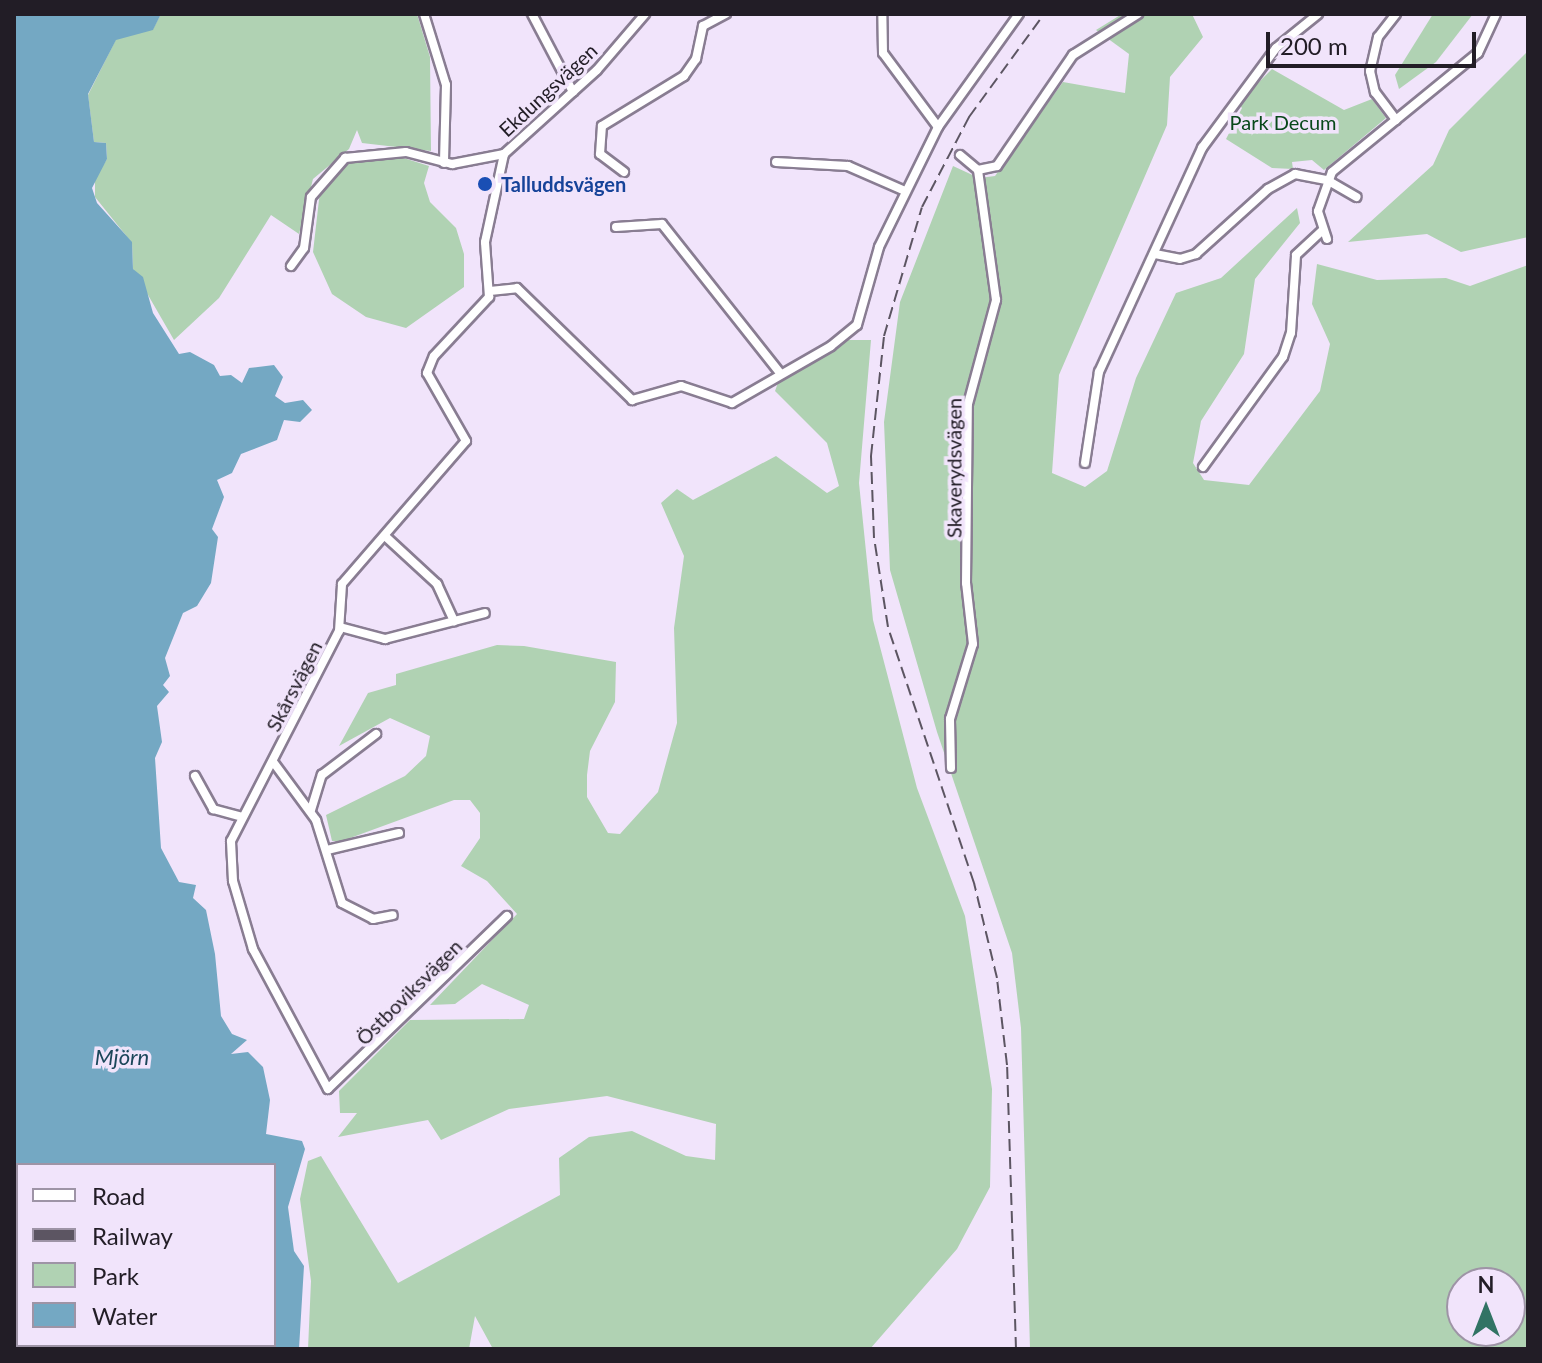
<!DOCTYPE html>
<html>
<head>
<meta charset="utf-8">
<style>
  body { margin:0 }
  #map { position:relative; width:1542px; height:1363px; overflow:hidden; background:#f1e4fb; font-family:Lato,sans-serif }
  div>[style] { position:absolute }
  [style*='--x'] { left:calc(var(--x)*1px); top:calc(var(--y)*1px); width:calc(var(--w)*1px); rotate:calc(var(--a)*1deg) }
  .green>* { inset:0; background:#b0d2b3 }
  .water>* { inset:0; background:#74a8c3 }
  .roads { filter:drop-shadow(2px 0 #897d92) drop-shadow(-2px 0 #897d92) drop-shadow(0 2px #897d92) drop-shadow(0 -2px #897d92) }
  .minor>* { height:8px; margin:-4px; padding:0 4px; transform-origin:4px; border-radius:4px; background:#fff }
  .rail>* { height:2px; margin-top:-1px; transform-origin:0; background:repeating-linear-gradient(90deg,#5c5562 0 12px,transparent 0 18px) }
  .dots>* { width:22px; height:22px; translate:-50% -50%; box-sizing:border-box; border:4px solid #f1e4fb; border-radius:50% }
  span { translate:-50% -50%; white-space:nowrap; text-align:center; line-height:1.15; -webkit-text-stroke:7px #f1e4fb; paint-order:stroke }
  .street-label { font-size:20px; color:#221d26 }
  .park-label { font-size:20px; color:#08481a }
  .transit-label { font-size:20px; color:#164399; font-weight:700 }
  .left { translate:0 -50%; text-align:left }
  .water-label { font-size:22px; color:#1b465a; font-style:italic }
  .frame { position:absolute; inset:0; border:16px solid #221d26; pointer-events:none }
  .legend { position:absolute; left:16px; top:1163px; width:260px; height:184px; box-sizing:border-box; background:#f1e4fb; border:2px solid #9e94a6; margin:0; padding:10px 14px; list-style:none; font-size:24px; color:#221d26 }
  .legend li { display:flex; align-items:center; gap:16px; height:40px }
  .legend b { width:40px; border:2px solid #9e94a6 }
  .north { position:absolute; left:1446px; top:1267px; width:80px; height:80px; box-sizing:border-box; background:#f1e4fb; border:2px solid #9e94a6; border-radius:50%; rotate:0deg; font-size:22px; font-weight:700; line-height:32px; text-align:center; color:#221d26 }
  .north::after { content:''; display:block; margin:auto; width:28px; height:36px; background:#317364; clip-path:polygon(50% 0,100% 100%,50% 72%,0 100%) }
  .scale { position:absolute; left:1266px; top:32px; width:210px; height:36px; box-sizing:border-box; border:4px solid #221d26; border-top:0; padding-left:10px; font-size:24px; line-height:28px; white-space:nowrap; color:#221d26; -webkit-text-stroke:6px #f1e4fb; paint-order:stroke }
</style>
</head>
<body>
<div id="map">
  <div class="green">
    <i style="clip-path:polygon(161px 14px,417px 14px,430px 57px,431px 151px,362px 143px,357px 130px,349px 149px,313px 179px,299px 234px,271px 215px,219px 298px,174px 340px,133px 269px,132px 243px,95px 197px,95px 178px,107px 159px,106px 143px,94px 142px,88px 95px,116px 39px,153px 29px)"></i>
    <i style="clip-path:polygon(evenodd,1122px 14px,1192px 14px,1203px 37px,1170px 77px,1167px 125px,1059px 375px,1052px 473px,1085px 487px,1107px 471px,1136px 378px,1176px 293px,1221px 278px,1297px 208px,1300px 223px,1255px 279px,1244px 354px,1201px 421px,1193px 463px,1204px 480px,1249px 485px,1320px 391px,1330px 344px,1312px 304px,1317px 264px,1377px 280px,1446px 278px,1470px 286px,1528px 265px,1528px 1349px,1030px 1349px,1021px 1028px,1012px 953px,937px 732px,890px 570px,884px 422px,900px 302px,953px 166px,979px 178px,995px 176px,1063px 82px,1125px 93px,1129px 54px,1096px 30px,1122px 14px,1462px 1283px,1510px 1283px,1510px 1331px,1462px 1331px,1462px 1283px)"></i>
    <i style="clip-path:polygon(1433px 14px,1473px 14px,1436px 62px,1399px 89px,1395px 75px)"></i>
    <i style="clip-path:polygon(1528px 51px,1528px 237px,1461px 252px,1427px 234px,1348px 242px,1433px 165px,1449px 130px)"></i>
    <i style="clip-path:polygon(1272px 69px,1344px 110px,1372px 99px,1386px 118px,1324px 170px,1312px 160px,1292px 162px,1293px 169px,1272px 168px,1226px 139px,1242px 108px,1238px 103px)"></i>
    <i style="clip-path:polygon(391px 154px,429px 166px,424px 183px,430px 202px,456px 228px,464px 254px,464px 287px,406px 328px,366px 317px,332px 294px,313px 252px,320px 191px,346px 164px)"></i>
    <i style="clip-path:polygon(847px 340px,871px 340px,859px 483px,873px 620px,917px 788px,965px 916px,992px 1089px,990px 1187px,957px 1249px,870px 1349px,493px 1349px,475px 1316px,469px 1349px,308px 1349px,311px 1281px,300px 1199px,308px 1161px,321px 1156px,398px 1283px,560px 1195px,559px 1158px,589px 1137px,632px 1131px,686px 1156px,715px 1160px,716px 1124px,607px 1096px,509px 1109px,441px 1140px,428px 1120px,338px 1137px,357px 1113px,340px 1113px,339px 1091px,410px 1020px,524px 1019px,529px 1005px,482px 984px,455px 1004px,430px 1005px,517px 914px,487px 881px,461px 866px,480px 838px,480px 813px,470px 800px,454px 800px,342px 841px,332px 841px,326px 815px,405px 776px,426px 756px,430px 736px,390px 718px,339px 746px,368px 693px,396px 685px,396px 674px,497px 645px,524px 646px,616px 662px,615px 702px,590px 751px,587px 775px,587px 797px,608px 833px,620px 834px,658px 792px,677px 723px,674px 628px,684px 556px,661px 503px,677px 489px,693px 500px,776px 456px,827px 493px,839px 486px,827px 443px,775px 391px,779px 380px)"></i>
  </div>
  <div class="water">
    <i style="clip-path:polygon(evenodd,14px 14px,161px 14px,153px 30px,116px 40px,88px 94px,94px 142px,106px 143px,107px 159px,92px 188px,97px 203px,132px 242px,133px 269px,143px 277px,153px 313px,179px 354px,190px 352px,214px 365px,220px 376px,231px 375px,242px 383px,249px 368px,274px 365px,283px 377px,275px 396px,285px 403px,303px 400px,312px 410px,300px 422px,284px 420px,277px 440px,241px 454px,232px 473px,217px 480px,224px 497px,212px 529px,218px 537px,211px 583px,197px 606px,183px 613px,165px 658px,170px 676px,163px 685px,169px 692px,157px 706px,162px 742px,155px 758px,161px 848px,179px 882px,196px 885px,193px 898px,206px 910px,215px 954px,221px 1016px,232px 1034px,247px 1040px,231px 1054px,248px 1052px,263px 1067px,270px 1100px,266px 1134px,302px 1141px,305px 1149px,288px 1207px,294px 1251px,304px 1266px,299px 1349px,14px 1349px,14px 14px,18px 1165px,274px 1165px,274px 1345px,18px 1345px,18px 1165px)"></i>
  </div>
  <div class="roads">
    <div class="minor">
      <i style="--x:424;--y:14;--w:74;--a:72.8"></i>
      <i style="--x:446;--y:85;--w:78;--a:91.5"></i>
      <i style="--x:532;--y:14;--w:88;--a:62.3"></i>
      <i style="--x:1396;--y:14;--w:29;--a:128"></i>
      <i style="--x:1378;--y:37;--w:35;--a:103"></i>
      <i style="--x:1370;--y:71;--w:22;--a:77"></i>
      <i style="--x:1375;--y:92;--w:35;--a:53"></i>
      <i style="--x:938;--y:127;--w:139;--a:-54.4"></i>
      <i style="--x:960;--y:155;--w:23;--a:40"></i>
      <i style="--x:978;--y:170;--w:19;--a:-12"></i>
      <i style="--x:997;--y:166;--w:135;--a:-55.6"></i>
      <i style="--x:1073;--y:55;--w:77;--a:-32.2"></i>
      <i style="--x:776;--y:162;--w:72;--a:3.2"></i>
      <i style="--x:848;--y:166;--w:62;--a:23.7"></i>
      <i style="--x:624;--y:172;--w:30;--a:-143"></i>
      <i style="--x:600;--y:154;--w:28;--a:-86"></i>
      <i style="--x:602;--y:126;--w:96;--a:-31.4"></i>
      <i style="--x:684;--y:76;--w:21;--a:-55"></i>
      <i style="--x:696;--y:59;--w:34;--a:-78"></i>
      <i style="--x:703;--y:26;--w:26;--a:-28"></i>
      <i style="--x:616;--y:227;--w:46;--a:-3.7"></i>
      <i style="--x:662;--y:224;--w:190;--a:51.6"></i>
      <i style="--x:1327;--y:239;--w:29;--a:-108"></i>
      <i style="--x:1318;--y:211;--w:41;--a:-70.3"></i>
      <i style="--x:1332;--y:172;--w:188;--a:-39.2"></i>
      <i style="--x:1478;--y:53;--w:43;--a:-65.2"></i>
      <i style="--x:1155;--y:254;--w:25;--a:11"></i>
      <i style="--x:1180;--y:259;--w:17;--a:-17"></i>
      <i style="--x:1196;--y:254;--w:97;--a:-42.1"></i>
      <i style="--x:1268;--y:189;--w:31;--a:-29"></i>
      <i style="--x:1295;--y:174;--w:33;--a:11"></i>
      <i style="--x:1327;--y:180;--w:34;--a:30"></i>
      <i style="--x:291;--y:266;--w:22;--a:-54"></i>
      <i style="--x:304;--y:248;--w:51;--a:-82.2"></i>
      <i style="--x:311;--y:197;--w:52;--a:-48.9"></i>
      <i style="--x:345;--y:158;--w:61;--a:-5.6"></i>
      <i style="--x:406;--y:152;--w:48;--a:14.6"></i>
      <i style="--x:452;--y:164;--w:53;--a:-10.9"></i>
      <i style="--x:490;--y:291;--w:27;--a:-6"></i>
      <i style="--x:517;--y:288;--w:161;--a:44.2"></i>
      <i style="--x:632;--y:400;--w:51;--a:-15.9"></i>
      <i style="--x:681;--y:386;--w:54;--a:18.4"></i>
      <i style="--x:732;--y:403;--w:114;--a:-29.9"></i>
      <i style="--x:831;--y:346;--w:33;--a:-39"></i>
      <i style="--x:857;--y:325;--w:81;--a:-74.2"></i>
      <i style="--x:879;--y:247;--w:134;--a:-63.8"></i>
      <i style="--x:938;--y:127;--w:92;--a:-126.6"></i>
      <i style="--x:883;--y:53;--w:39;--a:-91"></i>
      <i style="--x:1085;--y:463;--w:92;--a:-81.3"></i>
      <i style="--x:1099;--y:372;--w:247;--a:-65.3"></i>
      <i style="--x:1202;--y:148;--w:124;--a:-53.5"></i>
      <i style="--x:1276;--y:48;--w:54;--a:-39"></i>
      <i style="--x:1203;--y:467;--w:136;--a:-54"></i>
      <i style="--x:1283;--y:357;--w:25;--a:-72"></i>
      <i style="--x:1291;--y:333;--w:78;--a:-86.3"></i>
      <i style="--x:1296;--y:255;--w:35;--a:-43"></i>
      <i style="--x:385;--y:536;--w:71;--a:42.7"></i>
      <i style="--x:437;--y:584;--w:41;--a:65.3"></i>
      <i style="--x:340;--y:627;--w:47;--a:14.9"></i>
      <i style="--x:385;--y:639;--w:103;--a:-14.6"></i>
      <i style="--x:274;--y:763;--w:71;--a:53.6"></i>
      <i style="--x:316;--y:820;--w:87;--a:72.6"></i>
      <i style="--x:342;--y:903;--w:35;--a:27"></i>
      <i style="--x:373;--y:919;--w:20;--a:-11"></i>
      <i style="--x:951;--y:768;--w:49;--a:-91.2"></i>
      <i style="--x:950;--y:719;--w:78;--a:-73"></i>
      <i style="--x:973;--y:644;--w:61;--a:-96.5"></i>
      <i style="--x:966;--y:583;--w:179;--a:-89.4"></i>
      <i style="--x:968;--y:404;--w:108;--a:-74.9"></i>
      <i style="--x:996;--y:300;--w:131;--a:-97.9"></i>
      <i style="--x:195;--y:776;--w:38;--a:61"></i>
      <i style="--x:213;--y:809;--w:30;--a:15"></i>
      <i style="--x:311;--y:810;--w:37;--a:-73"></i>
      <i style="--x:322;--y:775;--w:68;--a:-37.2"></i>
      <i style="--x:327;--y:850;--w:74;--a:-13.3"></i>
      <i style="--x:507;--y:916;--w:249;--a:136"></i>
      <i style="--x:328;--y:1089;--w:159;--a:-118.2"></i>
      <i style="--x:253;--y:949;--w:71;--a:-106.4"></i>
      <i style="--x:233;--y:881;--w:40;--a:-92.9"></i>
      <i style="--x:231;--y:841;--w:236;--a:-62.8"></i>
      <i style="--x:339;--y:631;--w:47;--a:-86.3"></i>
      <i style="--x:342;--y:584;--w:189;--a:-49.1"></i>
      <i style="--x:466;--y:441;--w:78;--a:-119.8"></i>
      <i style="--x:427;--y:373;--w:18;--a:-68"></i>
      <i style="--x:434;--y:356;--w:81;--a:-47"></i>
      <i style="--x:489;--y:297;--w:55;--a:-94.2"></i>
      <i style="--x:485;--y:242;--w:90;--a:-77.8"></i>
      <i style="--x:504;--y:154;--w:125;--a:-42.1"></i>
      <i style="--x:597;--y:70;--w:74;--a:-49.4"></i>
    </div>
  </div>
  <div class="rail">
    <i style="--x:1016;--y:1349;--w:284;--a:-91.8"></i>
    <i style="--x:1007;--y:1065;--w:88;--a:-96.6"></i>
    <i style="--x:997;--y:978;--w:98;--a:-103.6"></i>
    <i style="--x:974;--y:883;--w:270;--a:-108.6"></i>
    <i style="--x:888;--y:627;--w:90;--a:-98.9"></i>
    <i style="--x:874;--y:538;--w:82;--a:-92.1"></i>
    <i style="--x:871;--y:456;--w:121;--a:-83.8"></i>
    <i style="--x:884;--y:336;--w:134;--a:-73.6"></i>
    <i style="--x:922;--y:207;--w:102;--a:-62.4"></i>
    <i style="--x:969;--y:117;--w:127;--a:-53.9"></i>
  </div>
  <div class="dots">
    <i style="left:485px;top:184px;background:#1a4fb4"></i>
  </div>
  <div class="street-label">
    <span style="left:548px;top:90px;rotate:-43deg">Ekdungsvägen</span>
    <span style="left:954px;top:468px;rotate:-90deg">Skaverydsvägen</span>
    <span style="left:294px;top:686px;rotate:-63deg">Skårsvägen</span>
    <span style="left:409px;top:992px;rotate:-45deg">Östboviksvägen</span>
  </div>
  <div class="park-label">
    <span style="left:1283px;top:122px">Park Decum</span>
  </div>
  <div class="transit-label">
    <span class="left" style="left:501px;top:184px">Talluddsvägen</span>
  </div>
  <div class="water-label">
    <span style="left:122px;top:1057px">Mjörn</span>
  </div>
  <div class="frame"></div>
  <ul class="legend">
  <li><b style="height:10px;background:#fff"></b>Road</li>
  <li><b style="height:10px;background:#5c5562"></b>Railway</li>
  <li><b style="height:22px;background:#b0d2b3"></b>Park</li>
  <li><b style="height:22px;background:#74a8c3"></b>Water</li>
  </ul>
  <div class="north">N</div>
  <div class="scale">200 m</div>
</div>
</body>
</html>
